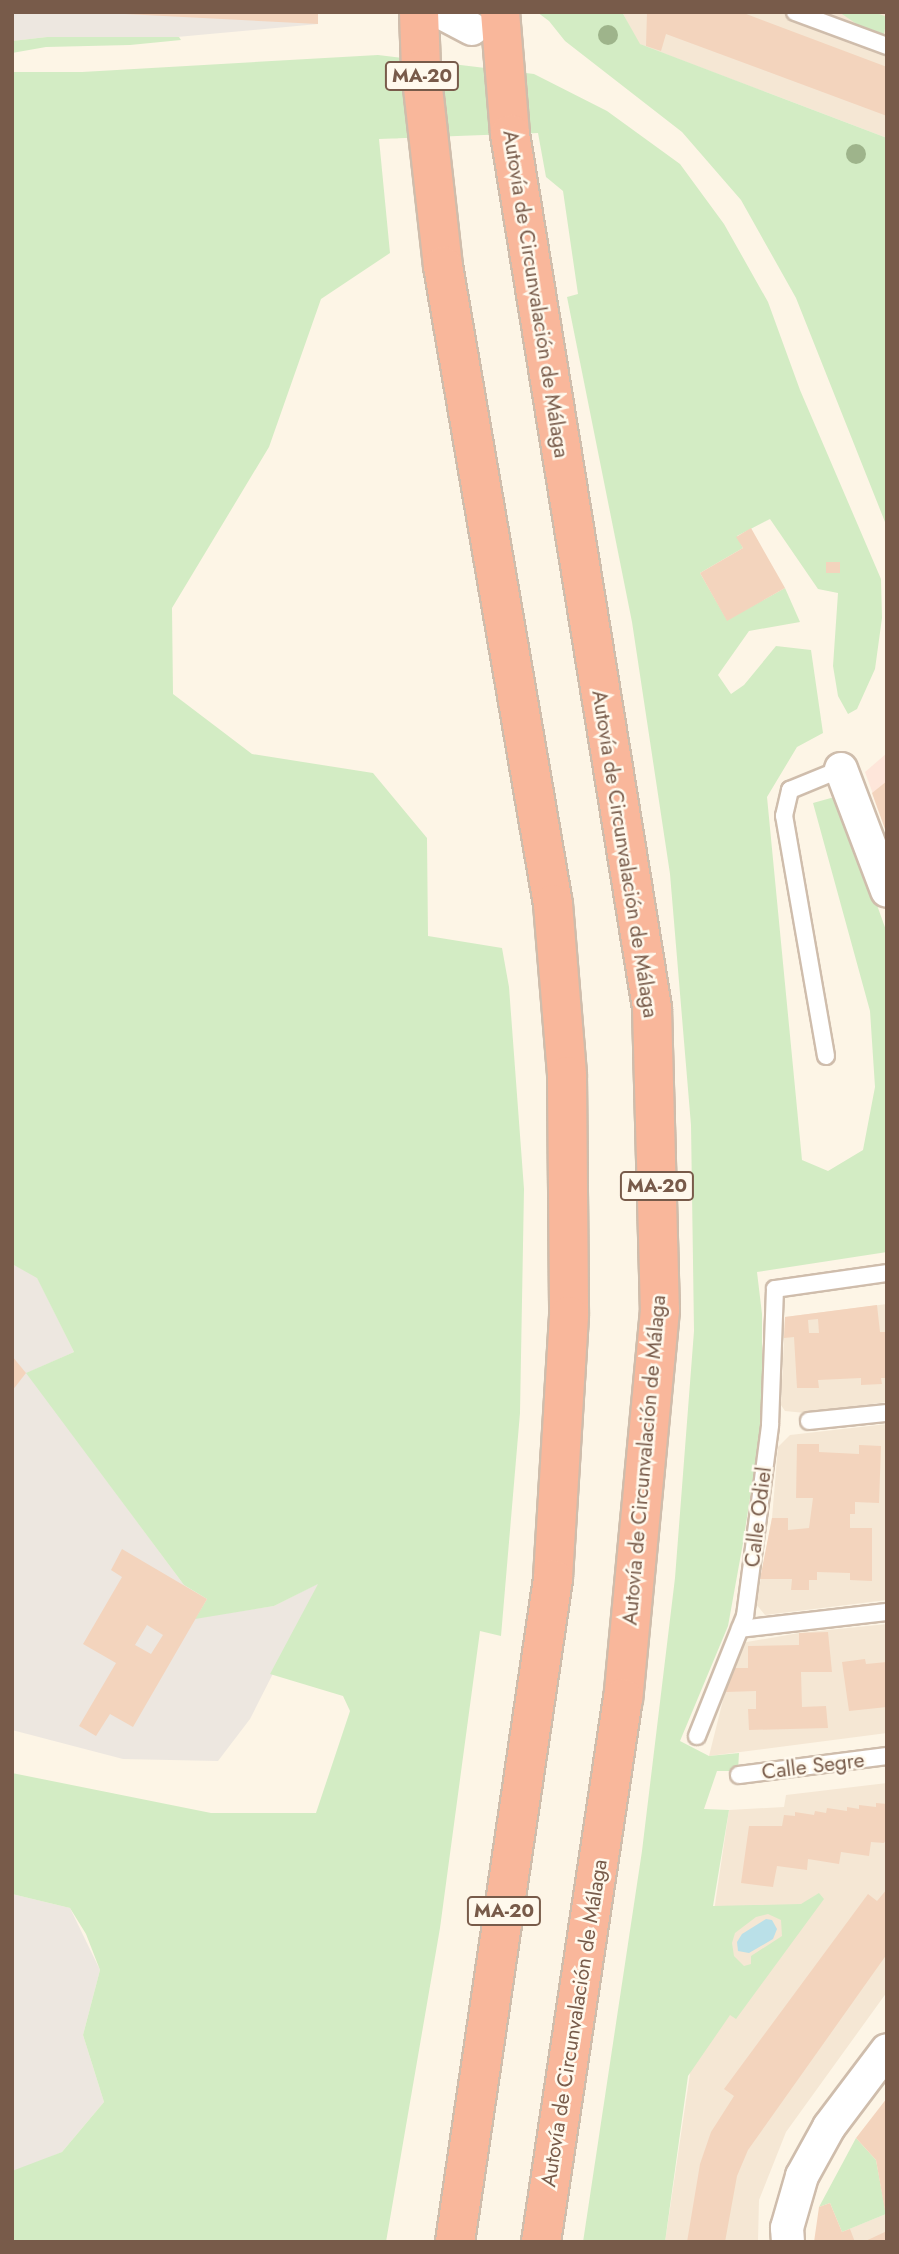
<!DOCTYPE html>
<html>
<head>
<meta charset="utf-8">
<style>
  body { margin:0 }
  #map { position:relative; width:899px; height:2254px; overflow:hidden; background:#fdf5e6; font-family:Jost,sans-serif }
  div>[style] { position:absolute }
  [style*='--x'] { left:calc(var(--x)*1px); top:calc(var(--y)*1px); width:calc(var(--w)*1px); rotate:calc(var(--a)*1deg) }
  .residential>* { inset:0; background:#f5e7d4 }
  .commercial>* { inset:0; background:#fee6da }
  .industrial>* { inset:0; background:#ede7e0 }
  .green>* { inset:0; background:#d3ecc4 }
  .water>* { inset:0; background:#bae0e8 }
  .building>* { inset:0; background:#f3d4bd; transform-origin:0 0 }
  .roads { filter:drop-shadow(2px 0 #cfbdac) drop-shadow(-2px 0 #cfbdac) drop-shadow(0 2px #cfbdac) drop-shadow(0 -2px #cfbdac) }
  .service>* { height:16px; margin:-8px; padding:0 8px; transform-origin:8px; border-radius:8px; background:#fff }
  .minor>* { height:32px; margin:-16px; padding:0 16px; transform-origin:16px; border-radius:16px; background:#fff }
  .motorway>* { height:38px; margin:-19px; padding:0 19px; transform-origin:19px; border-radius:19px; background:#f9b79b }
  .trees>* { width:20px; height:20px; margin:-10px; border-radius:50%; background:#9eb48b }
  span { translate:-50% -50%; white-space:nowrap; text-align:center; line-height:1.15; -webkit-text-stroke:5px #fff9ed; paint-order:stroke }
  .shield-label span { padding:2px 5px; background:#fff9ed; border:2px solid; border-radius:5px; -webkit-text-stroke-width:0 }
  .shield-label { font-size:19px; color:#785b4a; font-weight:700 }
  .street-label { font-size:21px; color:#785b4a }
  .frame { position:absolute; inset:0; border:14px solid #785b4a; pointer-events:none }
</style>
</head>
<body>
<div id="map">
  <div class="residential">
    <i style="clip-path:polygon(622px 12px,887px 12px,887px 138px,639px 44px)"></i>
    <i style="clip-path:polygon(887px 1304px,887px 1402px,805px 1413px,785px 1411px,781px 1405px,785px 1317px)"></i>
    <i style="clip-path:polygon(887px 1424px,887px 1600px,765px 1615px,756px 1604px,772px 1518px,778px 1447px,790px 1435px)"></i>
    <i style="clip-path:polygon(887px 1624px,887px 1733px,709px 1756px,731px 1668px,741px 1643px,799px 1633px)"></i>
    <i style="clip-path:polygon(887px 1783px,887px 1992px,786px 2132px,759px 2200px,758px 2241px,665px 2242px,729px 1810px,784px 1807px,786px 1795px)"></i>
    <i style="clip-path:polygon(886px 2214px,887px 2242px,817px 2242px)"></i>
  </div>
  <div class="commercial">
    <i style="clip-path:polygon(887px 753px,887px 833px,865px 772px)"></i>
  </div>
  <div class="industrial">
    <i style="clip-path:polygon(12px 12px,318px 12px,318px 24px,166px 38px,47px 37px,12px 41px)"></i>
    <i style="clip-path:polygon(12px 1264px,37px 1277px,74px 1352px,27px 1373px,184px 1585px,207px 1599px,196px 1618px,274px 1606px,319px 1583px,250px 1719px,218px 1761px,123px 1759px,12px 1730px)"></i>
    <i style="clip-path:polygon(12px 1894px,70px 1908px,100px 1970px,83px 2035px,104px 2102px,62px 2152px,16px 2172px,12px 2171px)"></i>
  </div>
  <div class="green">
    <i style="clip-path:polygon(537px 12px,622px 12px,640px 44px,887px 138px,887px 527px,796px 298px,741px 200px,682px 132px,565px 41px,549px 21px)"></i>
    <i style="clip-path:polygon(839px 12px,874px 12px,887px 17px,884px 34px,858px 25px)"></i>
    <i style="clip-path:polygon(47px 37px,179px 37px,181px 40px,130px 45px,46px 47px,12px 53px,12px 41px)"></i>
    <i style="clip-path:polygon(evenodd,378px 55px,534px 74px,607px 111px,680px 164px,724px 224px,768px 302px,800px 390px,881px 579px,882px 618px,875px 669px,857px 709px,848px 714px,838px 696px,833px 666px,838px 593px,818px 589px,770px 519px,737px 536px,743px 548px,700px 573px,727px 620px,785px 588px,800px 622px,749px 631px,718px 675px,731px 694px,744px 685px,776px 646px,811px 650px,823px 733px,797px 747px,767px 797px,802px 1160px,828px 1171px,863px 1150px,875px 1087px,870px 1011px,813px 803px,838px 796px,887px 933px,887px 1252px,757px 1272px,762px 1314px,762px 1421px,743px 1543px,728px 1626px,680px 1741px,709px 1756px,739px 1753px,738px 1771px,717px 1771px,704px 1809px,729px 1810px,713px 1906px,801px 1904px,819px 1893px,824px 1899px,736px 2019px,730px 2015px,688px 2076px,665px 2242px,583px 2242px,642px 1851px,675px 1578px,694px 1331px,691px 1125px,670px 874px,632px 622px,567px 297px,578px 294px,563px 191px,546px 177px,538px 133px,379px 139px,390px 253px,321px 299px,269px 447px,172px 608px,173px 694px,252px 754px,373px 773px,427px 838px,428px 936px,502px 948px,509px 987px,524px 1189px,520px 1413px,501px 1636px,480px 1631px,440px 1928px,386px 2242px,12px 2242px,12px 2171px,62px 2152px,104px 2102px,83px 2035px,100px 1970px,86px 1934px,70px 1908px,12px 1894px,12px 1773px,211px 1813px,316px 1813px,350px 1711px,343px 1696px,270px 1674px,318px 1584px,274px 1606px,195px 1619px,207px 1599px,184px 1585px,26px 1373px,74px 1352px,37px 1278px,12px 1264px,12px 72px,82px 72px,378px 55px,768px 1914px,781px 1920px,782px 1936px,751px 1956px,751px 1964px,744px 1966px,734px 1956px,732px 1943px,735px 1933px,756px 1917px,768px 1914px)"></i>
    <i style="clip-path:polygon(856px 2138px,876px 2160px,886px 2214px,842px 2232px,830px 2203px,819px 2207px)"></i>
  </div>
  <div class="water">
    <i style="clip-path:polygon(766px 1919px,772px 1920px,777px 1929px,773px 1939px,749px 1953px,738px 1951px,737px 1942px,742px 1934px)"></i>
  </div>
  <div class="building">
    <i style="clip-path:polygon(86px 12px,318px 12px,318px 24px)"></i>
    <i style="clip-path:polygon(647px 12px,741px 12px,887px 67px,887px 116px,666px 34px,661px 51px,646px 46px)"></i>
    <i style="clip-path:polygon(751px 528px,785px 588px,727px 621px,700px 573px,743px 548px,736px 537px)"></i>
    <i style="left:826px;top:562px;width:14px;height:11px"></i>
    <i style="clip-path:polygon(887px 781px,887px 832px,886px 832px,872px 793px)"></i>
    <i style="clip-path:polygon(evenodd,877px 1305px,880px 1332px,887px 1332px,887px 1378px,881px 1378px,882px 1384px,861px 1385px,861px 1378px,818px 1380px,819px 1388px,797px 1388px,794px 1337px,784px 1338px,785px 1317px,877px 1305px,818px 1319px,819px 1333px,809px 1333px,808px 1320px,818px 1319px)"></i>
    <i style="clip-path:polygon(12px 1356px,26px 1373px,12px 1391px)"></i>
    <i style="clip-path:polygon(797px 1444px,819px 1444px,819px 1452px,859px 1454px,859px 1445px,881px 1446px,879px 1503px,855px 1502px,855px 1514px,850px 1514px,850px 1528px,872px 1528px,872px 1581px,850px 1580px,850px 1573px,817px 1572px,817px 1580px,809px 1580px,809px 1590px,791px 1590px,792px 1579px,760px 1579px,772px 1518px,788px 1518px,788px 1530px,809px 1528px,813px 1498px,796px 1498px)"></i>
    <i style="clip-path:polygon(evenodd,122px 1549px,207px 1599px,133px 1727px,110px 1714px,96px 1736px,79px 1726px,116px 1663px,83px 1644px,122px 1577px,111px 1570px,122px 1549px,147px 1625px,163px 1635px,151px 1654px,135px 1645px,147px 1625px)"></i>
    <i style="clip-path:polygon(828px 1632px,832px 1672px,801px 1672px,802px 1707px,826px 1706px,828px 1728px,749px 1730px,748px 1709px,756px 1709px,756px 1691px,726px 1692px,731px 1668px,748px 1668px,748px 1646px,799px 1645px,799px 1633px)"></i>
    <i style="clip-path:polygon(865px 1659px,866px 1664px,887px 1662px,887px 1707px,849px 1711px,842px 1662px)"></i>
    <i style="clip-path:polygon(876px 1803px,887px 1804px,887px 1838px,884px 1843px,871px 1842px,869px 1856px,841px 1852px,839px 1864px,808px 1859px,807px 1870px,777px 1866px,773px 1887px,741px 1883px,749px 1826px,782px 1826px,784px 1815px,795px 1816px,795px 1812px,814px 1815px,815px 1811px,826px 1813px,827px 1808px,847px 1811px,847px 1807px,859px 1809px,859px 1805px,876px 1807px)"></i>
    <i style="clip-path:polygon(887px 1889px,887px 1954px,748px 2150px,737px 2176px,725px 2242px,687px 2242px,700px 2164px,711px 2132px,734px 2096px,724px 2089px,868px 1894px,877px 1901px)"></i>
    <i style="clip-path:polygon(887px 2098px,887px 2211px,885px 2211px,876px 2160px,856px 2138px)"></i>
    <i style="clip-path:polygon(830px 2203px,842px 2232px,850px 2229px,855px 2242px,814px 2242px,819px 2207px)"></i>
    <i style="clip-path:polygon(887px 2231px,887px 2242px,863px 2242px,872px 2238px)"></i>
  </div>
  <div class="roads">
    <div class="service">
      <i style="--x:795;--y:12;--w:98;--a:20.3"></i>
      <i style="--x:826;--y:1056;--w:244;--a:-99.9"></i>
      <i style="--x:784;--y:816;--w:27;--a:-77"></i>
      <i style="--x:790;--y:790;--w:55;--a:-22.4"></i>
      <i style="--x:809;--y:1421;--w:78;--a:-5.9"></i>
      <i style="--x:740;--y:1629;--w:148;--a:-6.6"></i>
      <i style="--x:697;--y:1736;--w:129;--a:-68.2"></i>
      <i style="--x:745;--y:1616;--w:193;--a:-82.5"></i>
      <i style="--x:770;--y:1425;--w:136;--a:-87.9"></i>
      <i style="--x:775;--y:1289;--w:113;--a:-8.1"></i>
      <i style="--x:739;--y:1775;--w:149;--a:-7.3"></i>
    </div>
    <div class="minor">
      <i style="--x:440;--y:12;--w:36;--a:28"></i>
      <i style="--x:841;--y:769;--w:130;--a:69.3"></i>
      <i style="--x:788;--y:2242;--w:14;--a:-94"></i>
      <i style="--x:787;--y:2228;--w:54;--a:-73.9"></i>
      <i style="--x:802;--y:2176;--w:56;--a:-61.1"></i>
      <i style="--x:829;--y:2127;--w:96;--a:-53"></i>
    </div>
    <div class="motorway">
      <i style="--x:419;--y:12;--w:58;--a:88"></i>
      <i style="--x:421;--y:70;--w:197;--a:83.6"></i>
      <i style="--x:443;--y:266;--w:647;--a:80.22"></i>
      <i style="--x:553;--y:904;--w:173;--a:85.3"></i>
      <i style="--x:567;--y:1076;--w:240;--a:89.5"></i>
      <i style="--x:569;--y:1316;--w:263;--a:93.5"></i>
      <i style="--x:553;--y:1579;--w:670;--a:98.41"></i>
      <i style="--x:500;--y:12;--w:122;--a:85.3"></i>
      <i style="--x:510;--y:134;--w:885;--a:80.77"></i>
      <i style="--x:652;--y:1008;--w:302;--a:88.5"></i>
      <i style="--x:660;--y:1310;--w:390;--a:95.4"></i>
      <i style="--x:623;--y:1698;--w:550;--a:98.57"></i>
    </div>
  </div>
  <div class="trees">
    <i style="left:608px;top:35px"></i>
    <i style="left:856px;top:154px"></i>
  </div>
  <div class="shield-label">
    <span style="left:422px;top:76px">MA-20</span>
    <span style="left:657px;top:1186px">MA-20</span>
    <span style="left:504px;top:1911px">MA-20</span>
  </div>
  <div class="street-label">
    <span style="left:536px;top:294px;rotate:81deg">Autovía de Circunvalación de Málaga</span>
    <span style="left:625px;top:854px;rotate:81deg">Autovía de Circunvalación de Málaga</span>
    <span style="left:644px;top:1460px;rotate:-85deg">Autovía de Circunvalación de Málaga</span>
    <span style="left:758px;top:1517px;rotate:-83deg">Calle Odiel</span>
    <span style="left:813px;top:1766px;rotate:-7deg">Calle Segre</span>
    <span style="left:574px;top:2023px;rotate:-81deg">Autovía de Circunvalación de Málaga</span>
  </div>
  <div class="frame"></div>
</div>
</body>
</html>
